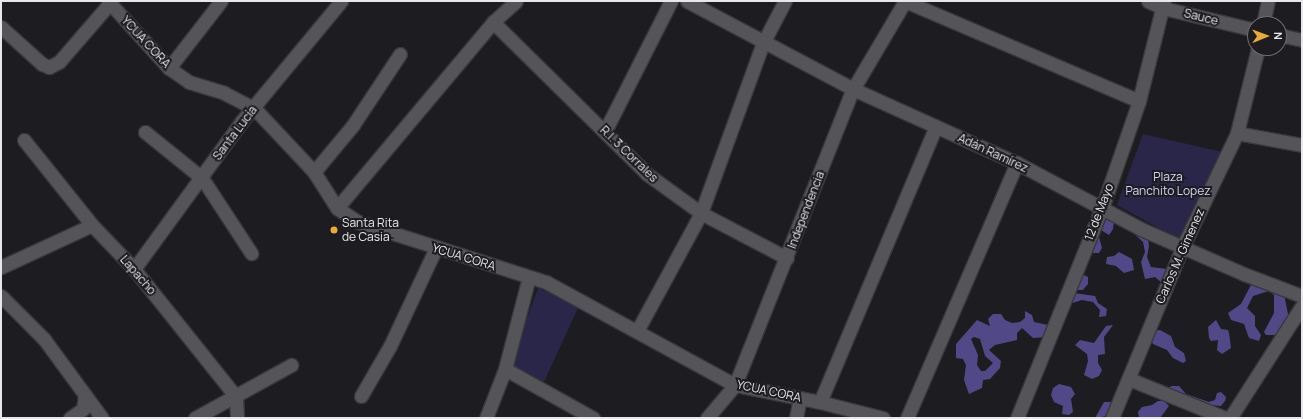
<!DOCTYPE html>
<html>
<head>
<meta charset="utf-8">
<style>
  body { margin:0 }
  #map { position:relative; width:1303px; height:419px; overflow:hidden; background:#1d1c21; font-family:Manrope,sans-serif }
  div>[style] { position:absolute }
  [style*='--x'] { left:calc(var(--x)*1px); top:calc(var(--y)*1px); width:calc(var(--w)*1px); rotate:calc(var(--a)*1deg) }
  .green>* { inset:0; background:#2a2649 }
  .forest>* { inset:0; background:#514987 }
  .roads { filter:drop-shadow(1px 0 #38383c) drop-shadow(-1px 0 #38383c) drop-shadow(0 1px #38383c) drop-shadow(0 -1px #38383c) }
  .minor>* { height:13px; margin:-6.5px; padding:0 6.5px; transform-origin:6.5px; border-radius:6.5px; background:#545459 }
  .dots>* { width:11px; height:11px; translate:-50% -50%; box-sizing:border-box; border:2px solid #1d1c21; border-radius:50% }
  span { translate:-50% -50%; white-space:nowrap; text-align:center; line-height:1.15; -webkit-text-stroke:4px #1d1c21; paint-order:stroke }
  .street-label { font-size:12px; color:#e8e8ec }
  .park-label { font-size:12px; color:#d6d4fa }
  .poi-label { font-size:12px; color:#e8e8ec }
  .left { translate:0 -50%; text-align:left }
  .frame { position:absolute; inset:0; border:2px solid #e8e8ec; pointer-events:none }
  .north { position:absolute; left:1247px; top:16px; width:40px; height:40px; box-sizing:border-box; background:#1d1c21; border:1px solid #6e6e72; border-radius:50%; rotate:89deg; font-size:11px; font-weight:700; line-height:16px; text-align:center; color:#e8e8ec }
  .north::after { content:''; display:block; margin:auto; width:14px; height:18px; background:#eaaa39; clip-path:polygon(50% 0,100% 100%,50% 72%,0 100%) }
</style>
</head>
<body>
<div id="map">
  <div class="green">
    <i style="clip-path:polygon(1143px 134px,1227px 153px,1187px 244px,1117px 205px)"></i>
    <i style="clip-path:polygon(538px 288px,579px 306px,543px 384px,509px 367px)"></i>
  </div>
  <div class="forest">
    <i style="clip-path:polygon(1106px 215px,1114px 221px,1113px 229px,1109px 235px,1101px 230px,1099px 237px,1102px 248px,1099px 253px,1092px 253px,1091px 246px)"></i>
    <i style="clip-path:polygon(1130px 230px,1148px 239px,1149px 246px,1147px 257px,1151px 267px,1167px 269px,1161px 282px,1155px 277px,1145px 279px,1141px 262px,1145px 252px,1143px 242px)"></i>
    <i style="clip-path:polygon(1119px 252px,1132px 259px,1134px 270px,1124px 273px,1116px 266px,1106px 264px,1107px 257px,1114px 256px)"></i>
    <i style="clip-path:polygon(1082px 274px,1088px 277px,1088px 284px,1083px 290px,1076px 290px,1079px 277px)"></i>
    <i style="clip-path:polygon(1253px 281px,1284px 294px,1289px 319px,1277px 335px,1266px 335px,1264px 332px,1274px 313px,1274px 295px,1269px 291px,1253px 296px,1247px 308px,1255px 316px,1255px 326px,1261px 335px,1259px 341px,1249px 338px,1244px 324px,1231px 320px,1228px 313px,1241px 304px)"></i>
    <i style="clip-path:polygon(1074px 293px,1095px 296px,1098px 303px,1107px 309px,1106px 316px,1099px 317px,1100px 310px,1093px 302px,1082px 300px,1069px 304px)"></i>
    <i style="clip-path:polygon(evenodd,1025px 311px,1032px 315px,1034px 322px,1048px 325px,1047px 337px,1033px 338px,1022px 328px,1017px 333px,1017px 340px,995px 345px,989px 350px,1001px 361px,1000px 368px,990px 379px,983px 380px,982px 388px,969px 394px,964px 380px,966px 365px,963px 359px,956px 358px,956px 344px,977px 320px,990px 326px,988px 319px,993px 314px,1001px 314px,1005px 320px,1012px 323px,1020px 322px,1025px 318px,1025px 311px,974px 337px,980px 339px,985px 356px,993px 363px,985px 371px,981px 371px,977px 365px,978px 355px,971px 339px,974px 337px)"></i>
    <i style="clip-path:polygon(1216px 320px,1221px 329px,1228px 330px,1229px 333px,1231px 348px,1222px 354px,1217px 350px,1218px 340px,1211px 341px,1209px 338px,1208px 327px)"></i>
    <i style="clip-path:polygon(1113px 325px,1104px 337px,1105px 354px,1098px 355px,1098px 363px,1102px 370px,1099px 376px,1092px 379px,1084px 375px,1088px 361px,1087px 354px,1075px 345px,1080px 340px,1094px 343px,1106px 326px)"></i>
    <i style="clip-path:polygon(1160px 330px,1171px 336px,1175px 347px,1184px 353px,1186px 361px,1183px 363px,1173px 358px,1167px 350px,1153px 344px,1150px 338px,1153px 331px)"></i>
    <i style="clip-path:polygon(1059px 384px,1071px 387px,1075px 394px,1071px 399px,1073px 412px,1069px 415px,1062px 414px,1063px 406px,1054px 402px,1051px 395px,1053px 388px)"></i>
    <i style="clip-path:polygon(1172px 386px,1179px 386px,1186px 394px,1209px 402px,1215px 400px,1217px 393px,1221px 392px,1226px 397px,1225px 401px,1221px 406px,1210px 405px,1168px 388px)"></i>
    <i style="clip-path:polygon(1158px 401px,1164px 401px,1169px 406px,1160px 418px,1139px 418px,1138px 412px,1142px 407px,1152px 405px)"></i>
    <i style="clip-path:polygon(1104px 402px,1111px 402px,1107px 416px,1095px 418px)"></i>
  </div>
  <div class="roads">
    <div class="minor">
      <i style="--x:108;--y:1;--w:91;--a:47.7"></i>
      <i style="--x:169;--y:68;--w:24;--a:35"></i>
      <i style="--x:189;--y:82;--w:37;--a:17"></i>
      <i style="--x:224;--y:93;--w:34;--a:27"></i>
      <i style="--x:254;--y:108;--w:88;--a:46.8"></i>
      <i style="--x:314;--y:172;--w:43;--a:57.4"></i>
      <i style="--x:337;--y:208;--w:25;--a:34"></i>
      <i style="--x:358;--y:222;--w:197;--a:17.7"></i>
      <i style="--x:546;--y:282;--w:215;--a:28.6"></i>
      <i style="--x:735;--y:385;--w:87;--a:11.3"></i>
      <i style="--x:820;--y:402;--w:65;--a:14.3"></i>
      <i style="--x:687;--y:1;--w:188;--a:27.9"></i>
      <i style="--x:853;--y:89;--w:180;--a:24.3"></i>
      <i style="--x:1017;--y:163;--w:140;--a:28"></i>
      <i style="--x:1141;--y:229;--w:112;--a:23.6"></i>
      <i style="--x:1244;--y:274;--w:62;--a:20.8"></i>
      <i style="--x:905;--y:1;--w:254;--a:23.1"></i>
      <i style="--x:1148;--y:1;--w:17;--a:25"></i>
      <i style="--x:1163;--y:8;--w:95;--a:13.4"></i>
      <i style="--x:493;--y:22;--w:216;--a:44.6"></i>
      <i style="--x:647;--y:174;--w:67;--a:35.8"></i>
      <i style="--x:701;--y:213;--w:97;--a:27.6"></i>
      <i style="--x:1263;--y:24;--w:24;--a:-78"></i>
      <i style="--x:1;--y:27;--w:55;--a:42.1"></i>
      <i style="--x:42;--y:64;--w:8;--a:23"></i>
      <i style="--x:49;--y:67;--w:11;--a:-27"></i>
      <i style="--x:59;--y:62;--w:78;--a:-49.2"></i>
      <i style="--x:1279;--y:35;--w:24;--a:12"></i>
      <i style="--x:169;--y:68;--w:85;--a:-52.2"></i>
      <i style="--x:605;--y:131;--w:146;--a:-63.1"></i>
      <i style="--x:145;--y:132;--w:73;--a:38.9"></i>
      <i style="--x:202;--y:178;--w:90;--a:56.8"></i>
      <i style="--x:1237;--y:133;--w:66;--a:10.5"></i>
      <i style="--x:24;--y:140;--w:109;--a:51.3"></i>
      <i style="--x:92;--y:225;--w:61;--a:46.3"></i>
      <i style="--x:134;--y:269;--w:164;--a:51.4"></i>
      <i style="--x:236;--y:397;--w:21;--a:87"></i>
      <i style="--x:314;--y:172;--w:61;--a:-50.3"></i>
      <i style="--x:353;--y:125;--w:85;--a:-56.5"></i>
      <i style="--x:337;--y:208;--w:243;--a:-50"></i>
      <i style="--x:493;--y:22;--w:31;--a:-42"></i>
      <i style="--x:1;--y:267;--w:100;--a:-24.8"></i>
      <i style="--x:134;--y:269;--w:182;--a:-53.9"></i>
      <i style="--x:241;--y:122;--w:157;--a:-50.4"></i>
      <i style="--x:1;--y:296;--w:61;--a:45"></i>
      <i style="--x:44;--y:339;--w:98;--a:53.7"></i>
      <i style="--x:637;--y:331;--w:134;--a:-61.5"></i>
      <i style="--x:701;--y:213;--w:181;--a:-70"></i>
      <i style="--x:763;--y:43;--w:47;--a:-62.4"></i>
      <i style="--x:505;--y:369;--w:101;--a:29.1"></i>
      <i style="--x:1129;--y:379;--w:104;--a:22.1"></i>
      <i style="--x:361;--y:396;--w:58;--a:-59.9"></i>
      <i style="--x:390;--y:346;--w:108;--a:-64.9"></i>
      <i style="--x:820;--y:402;--w:299;--a:-67.2"></i>
      <i style="--x:70;--y:418;--w:16;--a:-35"></i>
      <i style="--x:83;--y:409;--w:14;--a:-82"></i>
      <i style="--x:195;--y:418;--w:110;--a:-28.9"></i>
      <i style="--x:486;--y:418;--w:53;--a:-68.8"></i>
      <i style="--x:505;--y:369;--w:95;--a:-75.4"></i>
      <i style="--x:707;--y:418;--w:43;--a:-49.7"></i>
      <i style="--x:735;--y:385;--w:319;--a:-68.3"></i>
      <i style="--x:853;--y:89;--w:102;--a:-59.4"></i>
      <i style="--x:796;--y:418;--w:20;--a:-79"></i>
      <i style="--x:907;--y:418;--w:278;--a:-66.7"></i>
      <i style="--x:1017;--y:418;--w:227;--a:-68"></i>
      <i style="--x:1102;--y:208;--w:113;--a:-70.9"></i>
      <i style="--x:1139;--y:101;--w:103;--a:-76"></i>
      <i style="--x:1112;--y:418;--w:184;--a:-67.6"></i>
      <i style="--x:1182;--y:248;--w:127;--a:-64.4"></i>
      <i style="--x:1237;--y:133;--w:88;--a:-76.1"></i>
      <i style="--x:1230;--y:418;--w:133;--a:-57.3"></i>
    </div>
  </div>
  <div class="dots">
    <i style="left:334px;top:230px;background:#eaaa39"></i>
  </div>
  <div class="street-label">
    <span style="left:1201px;top:17px;rotate:14deg">Sauce</span>
    <span style="left:146px;top:42px;rotate:47deg">YCUA CORA</span>
    <span style="left:235px;top:133px;rotate:-53deg">Santa Lucía</span>
    <span style="left:993px;top:153px;rotate:25deg">Adán Ramírez</span>
    <span style="left:629px;top:154px;rotate:44deg">R.I. 3 Corrales</span>
    <span style="left:806px;top:210px;rotate:-69deg">Independencia</span>
    <span style="left:1099px;top:212px;rotate:-69deg">12 de Mayo</span>
    <span style="left:1180px;top:256px;rotate:-66deg">Carlos M. Gimenez</span>
    <span style="left:464px;top:257px;rotate:17deg">YCUA CORA</span>
    <span style="left:138px;top:275px;rotate:49deg">Lapacho</span>
    <span style="left:769px;top:391px;rotate:12deg">YCUA CORA</span>
  </div>
  <div class="park-label">
    <span style="left:1168px;top:184px">Plaza<br>Panchito Lopez</span>
  </div>
  <div class="poi-label">
    <span class="left" style="left:342px;top:230px">Santa Rita<br>de Casia</span>
  </div>
  <div class="frame"></div>
  <div class="north">N</div>
</div>
</body>
</html>
